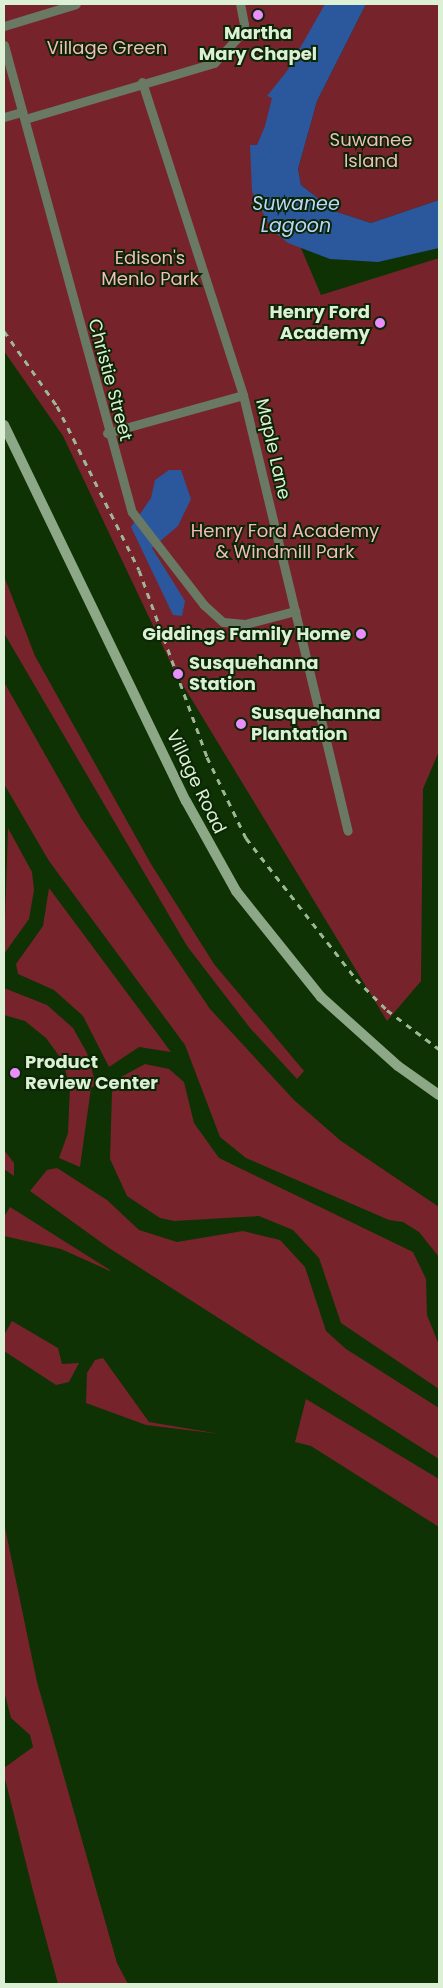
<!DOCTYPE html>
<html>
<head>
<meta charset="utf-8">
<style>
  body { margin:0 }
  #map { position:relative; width:443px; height:1988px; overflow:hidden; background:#0e3203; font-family:Poppins,sans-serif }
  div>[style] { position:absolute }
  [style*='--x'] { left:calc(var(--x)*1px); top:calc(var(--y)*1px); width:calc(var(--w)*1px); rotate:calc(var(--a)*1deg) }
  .green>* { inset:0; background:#77232b }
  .water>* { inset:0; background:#2b579d }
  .street>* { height:9px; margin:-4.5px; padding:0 4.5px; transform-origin:4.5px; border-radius:4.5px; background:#697964 }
  .secondary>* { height:10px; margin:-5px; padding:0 5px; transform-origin:5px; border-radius:5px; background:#8da886 }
  .rail>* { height:3px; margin-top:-1.5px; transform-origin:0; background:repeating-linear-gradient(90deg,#9eb796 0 6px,transparent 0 12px) }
  .dots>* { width:14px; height:14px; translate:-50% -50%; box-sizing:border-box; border:2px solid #0b2604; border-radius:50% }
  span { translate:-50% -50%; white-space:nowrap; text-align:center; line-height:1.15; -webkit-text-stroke:4px #0b2604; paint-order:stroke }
  .poi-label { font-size:18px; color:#dbf0d5; font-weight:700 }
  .right { translate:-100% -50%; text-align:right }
  .left { translate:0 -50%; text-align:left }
  .park-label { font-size:18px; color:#f1bcbb }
  .street-label { font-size:18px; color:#dbf0d5 }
  .water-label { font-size:19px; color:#bdd6fe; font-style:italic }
  .frame { position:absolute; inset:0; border:5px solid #dbf0d5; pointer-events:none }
</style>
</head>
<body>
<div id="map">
  <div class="green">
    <i style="clip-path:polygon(4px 4px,330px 4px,257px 145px,321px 295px,439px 258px,439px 751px,423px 789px,421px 981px,387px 1021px,175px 672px,63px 436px,4px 351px)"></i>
    <i style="clip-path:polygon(366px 4px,439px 4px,439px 200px,371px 223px,334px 211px,301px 185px,298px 169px,317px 101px)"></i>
    <i style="clip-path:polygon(4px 576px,35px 656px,151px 864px,214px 964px,304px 1071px,297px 1079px,250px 1028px,187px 946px,4px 633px)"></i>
    <i style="clip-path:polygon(4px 682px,81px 818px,210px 1009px,294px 1100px,341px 1141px,439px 1207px,439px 1257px,419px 1232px,403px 1222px,389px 1220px,246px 1158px,220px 1137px,185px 1045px,49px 861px,4px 784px)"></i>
    <i style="clip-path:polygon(8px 828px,32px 872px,34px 890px,29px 919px,4px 954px)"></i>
    <i style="clip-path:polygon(49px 888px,171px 1052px,139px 1047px,109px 1067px,83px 1016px,54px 990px,18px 974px,16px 964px,43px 926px)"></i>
    <i style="clip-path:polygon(4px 988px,47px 1005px,73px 1028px,87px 1053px,96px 1085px,91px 1088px,80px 1167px,59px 1158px,68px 1133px,70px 1086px,62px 1060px,46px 1038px,25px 1021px,4px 1015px)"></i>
    <i style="clip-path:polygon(145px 1064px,169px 1069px,184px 1082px,194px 1123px,219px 1158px,413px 1252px,426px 1279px,427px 1315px,439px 1345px,439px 1389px,341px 1323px,319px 1258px,293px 1230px,259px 1216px,174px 1221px,160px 1218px,127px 1196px,110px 1159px,112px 1092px,121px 1077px)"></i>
    <i style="clip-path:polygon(4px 1150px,14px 1163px,14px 1176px,4px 1169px)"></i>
    <i style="clip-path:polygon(57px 1168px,107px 1200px,139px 1230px,177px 1242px,243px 1231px,280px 1240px,305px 1267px,326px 1331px,346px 1349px,439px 1408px,439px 1459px,109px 1248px,30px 1191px,47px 1170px)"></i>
    <i style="clip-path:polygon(10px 1207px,110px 1270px,110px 1271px,61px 1249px,4px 1236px,4px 1217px)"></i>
    <i style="clip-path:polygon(12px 1321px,58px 1348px,62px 1364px,79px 1363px,69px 1382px,56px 1385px,4px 1351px,4px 1335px)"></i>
    <i style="clip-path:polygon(103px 1358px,149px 1422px,220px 1434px,146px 1425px,86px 1403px,87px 1373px,95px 1360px)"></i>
    <i style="clip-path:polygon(306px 1399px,439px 1479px,439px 1527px,311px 1446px,295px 1442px)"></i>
    <i style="clip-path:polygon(4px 1523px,37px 1682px,117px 1963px,128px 1984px,58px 1984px,33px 1891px,4px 1775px,4px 1768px,33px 1747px,30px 1735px,11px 1718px,4px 1691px)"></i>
  </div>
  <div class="water">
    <i style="clip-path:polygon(325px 4px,366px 4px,317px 101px,298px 169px,301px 185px,334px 211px,371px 223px,439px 200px,439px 248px,378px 262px,330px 259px,288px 243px,272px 230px,252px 192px,250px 145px,257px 145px,265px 126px,272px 98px,267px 96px,287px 71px)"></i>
    <i style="clip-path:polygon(169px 470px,181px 470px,191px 499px,178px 526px,152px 548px,185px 601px,182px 616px,173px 615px,131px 527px,151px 498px,155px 480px)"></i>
  </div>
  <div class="street">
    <i style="--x:4;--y:26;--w:75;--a:-17"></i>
    <i style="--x:4;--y:45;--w:484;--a:74.7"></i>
    <i style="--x:132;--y:512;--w:118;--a:52.3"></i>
    <i style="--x:204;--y:605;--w:25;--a:42"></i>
    <i style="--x:223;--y:622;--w:22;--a:5"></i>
    <i style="--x:245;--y:624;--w:52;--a:-14.6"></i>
    <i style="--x:142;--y:82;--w:329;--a:72.1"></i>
    <i style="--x:243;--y:395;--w:448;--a:76.5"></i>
    <i style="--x:4;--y:117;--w:19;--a:-16"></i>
    <i style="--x:25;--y:119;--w:197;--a:-16.5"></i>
    <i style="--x:214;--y:63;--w:40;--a:-47"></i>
    <i style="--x:241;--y:34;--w:10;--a:-73"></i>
    <i style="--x:244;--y:24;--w:20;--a:-101"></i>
    <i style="--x:107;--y:433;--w:141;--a:-15.6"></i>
  </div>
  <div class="secondary">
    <i style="--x:4;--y:425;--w:418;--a:64.2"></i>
    <i style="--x:186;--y:801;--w:103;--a:60.9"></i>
    <i style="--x:236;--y:891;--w:136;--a:51.3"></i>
    <i style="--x:321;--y:997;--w:103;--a:41.9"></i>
    <i style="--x:398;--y:1066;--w:50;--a:35.3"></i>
  </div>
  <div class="rail">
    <i style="--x:4;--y:331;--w:92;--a:54.8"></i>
    <i style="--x:57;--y:406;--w:183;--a:63.4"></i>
    <i style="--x:139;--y:570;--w:199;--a:70"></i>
    <i style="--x:207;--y:757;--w:90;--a:64.3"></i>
    <i style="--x:246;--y:838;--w:179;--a:52"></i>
    <i style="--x:356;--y:979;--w:44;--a:45"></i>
    <i style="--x:387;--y:1010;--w:65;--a:36.9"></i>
  </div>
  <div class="dots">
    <i style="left:258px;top:15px;background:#e88eff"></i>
    <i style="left:380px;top:323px;background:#e88eff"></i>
    <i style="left:361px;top:634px;background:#e88eff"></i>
    <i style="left:178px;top:674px;background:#e88eff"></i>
    <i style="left:241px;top:724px;background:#e88eff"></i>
    <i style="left:15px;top:1073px;background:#e88eff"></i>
  </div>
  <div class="poi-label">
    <span style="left:258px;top:44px">Martha<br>Mary Chapel</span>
    <span class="right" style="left:370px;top:323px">Henry Ford<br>Academy</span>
    <span class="right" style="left:351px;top:634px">Giddings Family Home</span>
    <span class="left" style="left:189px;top:674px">Susquehanna<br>Station</span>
    <span class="left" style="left:251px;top:724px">Susquehanna<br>Plantation</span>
    <span class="left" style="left:25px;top:1073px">Product<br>Review Center</span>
  </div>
  <div class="park-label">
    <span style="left:107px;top:48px">Village Green</span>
    <span style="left:371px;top:151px">Suwanee<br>Island</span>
    <span style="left:150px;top:269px">Edison's<br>Menlo Park</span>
    <span style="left:285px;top:542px">Henry Ford Academy<br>&amp; Windmill Park</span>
  </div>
  <div class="street-label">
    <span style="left:110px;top:380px;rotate:75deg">Christie Street</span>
    <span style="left:273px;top:449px;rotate:77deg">Maple Lane</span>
    <span style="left:196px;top:782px;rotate:64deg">Village Road</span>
  </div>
  <div class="water-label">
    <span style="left:296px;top:215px">Suwanee<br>Lagoon</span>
  </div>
  <div class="frame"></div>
</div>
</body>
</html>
